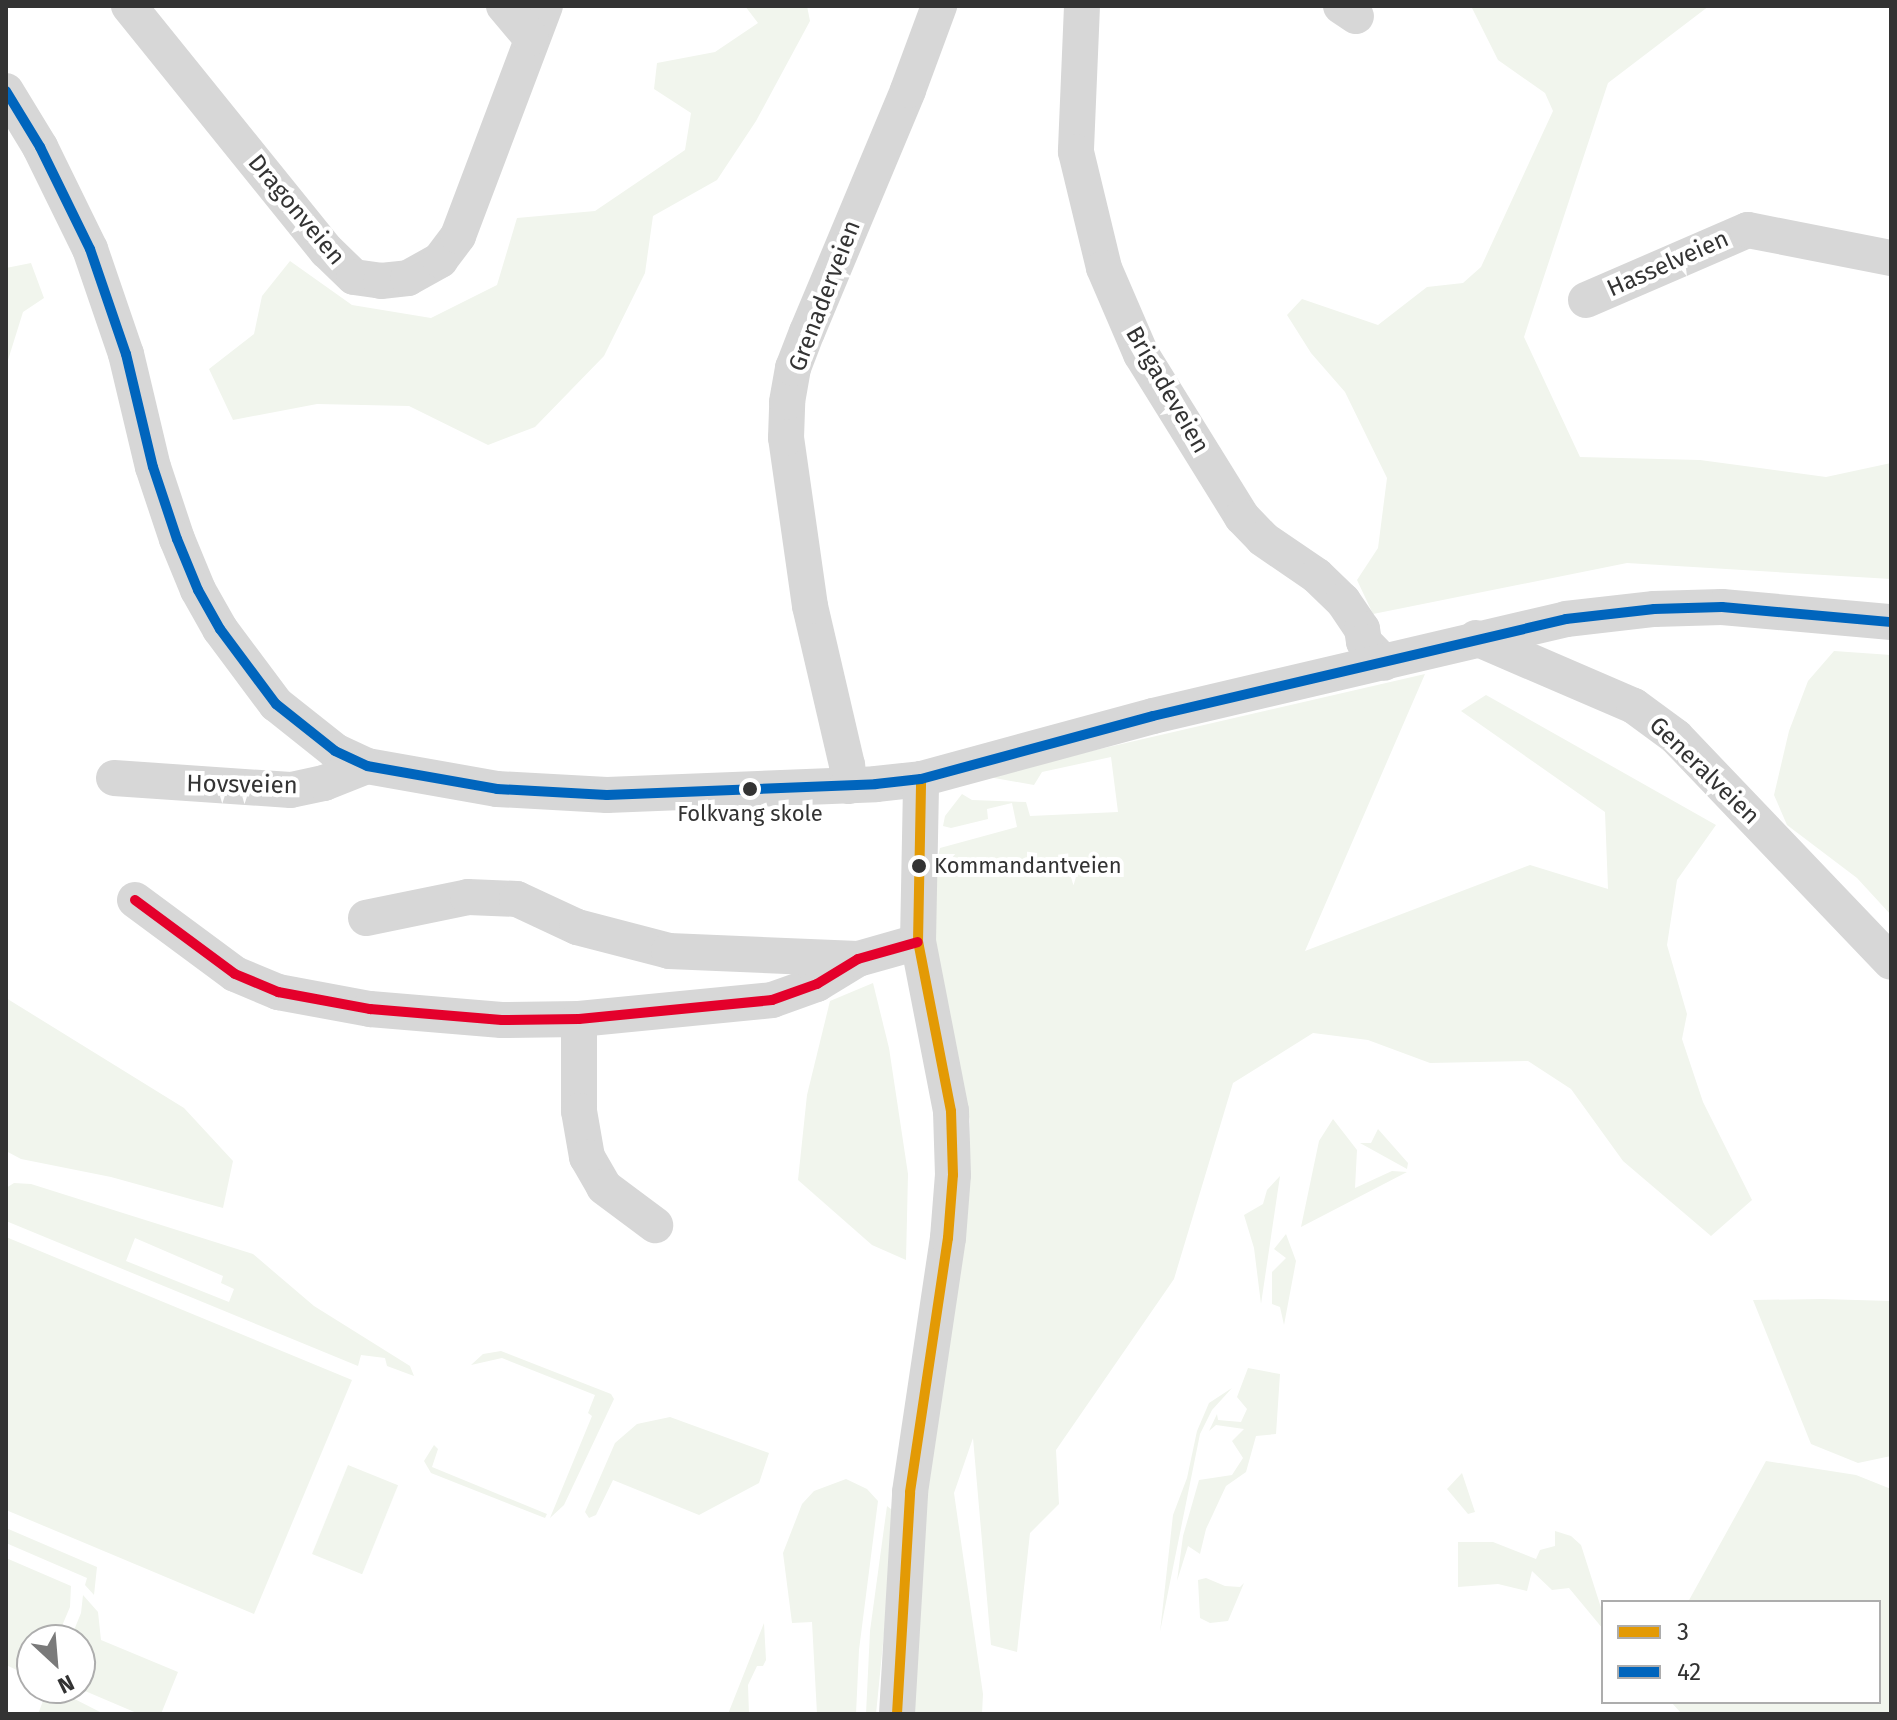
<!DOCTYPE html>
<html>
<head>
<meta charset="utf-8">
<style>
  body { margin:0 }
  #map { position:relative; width:1897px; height:1720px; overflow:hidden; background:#fff; font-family:"Fira Sans",sans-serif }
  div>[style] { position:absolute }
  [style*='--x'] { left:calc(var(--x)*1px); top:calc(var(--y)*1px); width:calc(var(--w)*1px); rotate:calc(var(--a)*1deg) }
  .green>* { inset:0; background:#f1f5ed; transform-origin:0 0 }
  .minor>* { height:36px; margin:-18px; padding:0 18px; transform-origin:18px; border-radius:18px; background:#d7d7d7 }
  .bus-1>* { height:10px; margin:-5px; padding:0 5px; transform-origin:5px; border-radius:5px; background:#e39a05 }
  .bus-2>* { height:10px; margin:-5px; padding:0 5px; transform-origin:5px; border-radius:5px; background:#0065bd }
  .bus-3>* { height:10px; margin:-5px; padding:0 5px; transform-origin:5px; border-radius:5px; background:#e4002b }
  .dots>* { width:22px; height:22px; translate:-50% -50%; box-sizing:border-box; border:4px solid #fff; border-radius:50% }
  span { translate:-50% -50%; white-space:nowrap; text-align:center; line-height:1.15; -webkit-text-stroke:8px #fff; paint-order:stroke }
  .bus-label { font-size:22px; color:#333 }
  .left { translate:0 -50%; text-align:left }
  .street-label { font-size:24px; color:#333 }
  .frame { position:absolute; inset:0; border:8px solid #333; pointer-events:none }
  .legend { position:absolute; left:1601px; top:1600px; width:280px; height:104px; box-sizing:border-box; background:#fff; border:2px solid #adadad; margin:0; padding:10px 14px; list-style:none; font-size:24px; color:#333 }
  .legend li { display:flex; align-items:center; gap:16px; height:40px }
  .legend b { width:40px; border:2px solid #adadad }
  .north { position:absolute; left:16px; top:1624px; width:80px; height:80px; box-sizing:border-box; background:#fff; border:2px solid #adadad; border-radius:50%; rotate:154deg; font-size:22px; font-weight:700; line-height:32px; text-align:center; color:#333 }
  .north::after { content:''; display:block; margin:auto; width:28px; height:36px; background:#7a7a7a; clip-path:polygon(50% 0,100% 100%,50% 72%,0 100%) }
</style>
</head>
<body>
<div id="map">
  <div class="green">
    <i style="clip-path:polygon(745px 6px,807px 6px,810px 21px,756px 121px,717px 180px,653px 216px,645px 273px,604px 356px,535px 427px,488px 445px,409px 406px,317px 404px,233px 420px,209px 369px,254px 334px,262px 296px,290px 261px,352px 305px,431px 318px,497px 285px,517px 218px,595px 211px,685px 150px,691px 113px,654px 89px,657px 63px,715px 52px,758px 23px)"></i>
    <i style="clip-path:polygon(1471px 6px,1709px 6px,1608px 83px,1524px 337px,1580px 457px,1700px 460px,1826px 477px,1891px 463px,1891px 579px,1627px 563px,1373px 614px,1357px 580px,1378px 548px,1387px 478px,1345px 392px,1311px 353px,1287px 315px,1302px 299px,1378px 325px,1427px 287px,1463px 283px,1481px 267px,1553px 111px,1545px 93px,1498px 60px)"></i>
    <i style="clip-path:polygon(31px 263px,44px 298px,23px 312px,8px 360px,6px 443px,6px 268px)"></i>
    <i style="clip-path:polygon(1834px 651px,1891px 655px,1891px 915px,1857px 878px,1787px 825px,1774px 795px,1789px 731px,1808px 681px)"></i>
    <i style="clip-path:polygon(1425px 674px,1305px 951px,1530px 865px,1608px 889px,1605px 812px,1461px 711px,1486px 695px,1716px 825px,1677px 880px,1667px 945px,1687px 1014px,1682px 1039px,1703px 1102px,1752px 1200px,1711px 1236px,1623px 1161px,1571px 1089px,1528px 1061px,1430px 1063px,1368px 1040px,1313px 1033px,1233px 1083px,1174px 1279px,1056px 1450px,1059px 1504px,1030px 1533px,1017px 1652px,991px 1645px,973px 1438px,954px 1493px,983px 1694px,982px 1714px,910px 1714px,929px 1460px,966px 1226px,970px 1121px,930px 937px,935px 870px,940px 848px,1017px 827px,1012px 803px,987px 809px,988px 819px,951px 828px,943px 826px,945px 816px,962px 794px,972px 800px,1026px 802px,1030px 816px,1118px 812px,1111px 757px,1042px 772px,1034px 785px,983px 776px)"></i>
    <i style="clip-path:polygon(873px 983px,889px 1048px,908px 1174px,906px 1260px,872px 1245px,798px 1180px,807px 1095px,830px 1001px)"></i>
    <i style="clip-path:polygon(6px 998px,184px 1108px,233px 1161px,223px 1208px,111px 1177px,21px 1159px,6px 1151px)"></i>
    <i style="clip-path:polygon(1333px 1119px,1357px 1150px,1355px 1188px,1392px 1171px,1407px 1172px,1301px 1227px,1319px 1141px)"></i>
    <i style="clip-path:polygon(1378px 1129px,1408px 1163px,1407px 1169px,1360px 1143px,1371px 1143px)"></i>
    <i style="clip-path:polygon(1280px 1176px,1261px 1304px,1254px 1248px,1244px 1215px,1263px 1204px,1267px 1190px)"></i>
    <i style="clip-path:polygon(evenodd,14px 1183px,31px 1184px,253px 1254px,314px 1306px,410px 1366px,414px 1376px,387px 1366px,385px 1358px,361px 1355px,358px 1366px,6px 1221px,6px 1188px,14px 1183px,135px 1238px,223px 1276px,221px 1283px,234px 1289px,229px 1302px,126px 1261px,135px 1238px)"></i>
    <i style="clip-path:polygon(1286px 1234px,1296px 1261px,1284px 1325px,1280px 1307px,1272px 1304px,1272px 1272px,1286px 1258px,1274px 1249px)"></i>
    <i style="clip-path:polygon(6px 1237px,352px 1380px,254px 1614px,6px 1510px)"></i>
    <i style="clip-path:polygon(1822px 1299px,1891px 1301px,1891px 1456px,1858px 1463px,1811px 1444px,1753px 1300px)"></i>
    <i style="clip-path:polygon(501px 1351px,611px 1394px,614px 1399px,564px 1505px,550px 1518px,592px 1416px,588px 1413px,595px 1395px,502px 1358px,471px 1365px,483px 1354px)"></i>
    <i style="clip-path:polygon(1248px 1368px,1280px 1374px,1276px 1434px,1256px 1436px,1246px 1472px,1226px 1486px,1206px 1529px,1200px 1554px,1188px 1546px,1177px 1581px,1183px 1536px,1199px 1480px,1232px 1475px,1243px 1458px,1232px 1441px,1244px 1429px,1216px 1425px,1209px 1431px,1217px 1414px,1218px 1420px,1241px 1422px,1247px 1409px,1237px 1397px)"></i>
    <i style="clip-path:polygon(1232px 1388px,1212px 1410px,1200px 1434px,1160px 1632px,1173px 1515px,1187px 1478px,1197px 1431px,1209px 1403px)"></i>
    <i style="clip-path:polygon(670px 1417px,769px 1453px,759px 1483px,699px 1515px,613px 1480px,596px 1515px,589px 1518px,585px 1512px,615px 1443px,637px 1424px)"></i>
    <i style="clip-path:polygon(434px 1445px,438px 1449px,432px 1467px,547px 1514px,545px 1518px,431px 1473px,424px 1461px)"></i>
    <i style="clip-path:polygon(1766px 1461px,1856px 1475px,1891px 1489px,1891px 1714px,1682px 1714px,1671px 1702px,1879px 1702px,1879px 1602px,1688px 1602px)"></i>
    <i style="left:348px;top:1465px;width:54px;height:96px;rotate:22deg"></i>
    <i style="clip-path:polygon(1462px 1473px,1475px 1512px,1468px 1514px,1447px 1489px)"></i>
    <i style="clip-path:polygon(846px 1479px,867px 1489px,878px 1501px,859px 1650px,856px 1714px,817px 1714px,812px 1622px,792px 1623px,783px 1553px,802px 1504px,814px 1491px)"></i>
    <i style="clip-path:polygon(887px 1506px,896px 1513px,876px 1714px,866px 1714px,870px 1631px)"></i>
    <i style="clip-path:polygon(6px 1528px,97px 1567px,94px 1595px,85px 1585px,87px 1578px,6px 1543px)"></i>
    <i style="clip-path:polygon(1555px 1531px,1571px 1536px,1581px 1545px,1603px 1614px,1603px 1629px,1569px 1588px,1552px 1590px,1532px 1571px,1527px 1591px,1498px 1584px,1458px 1587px,1458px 1542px,1493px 1542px,1536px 1559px,1540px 1550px,1555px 1546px)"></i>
    <i style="clip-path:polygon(6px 1558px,71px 1586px,70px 1607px,56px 1640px,32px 1640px,32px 1677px,6px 1665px)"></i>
    <i style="clip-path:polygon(1206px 1578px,1225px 1586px,1240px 1587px,1244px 1583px,1228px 1621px,1210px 1623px,1200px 1618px,1198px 1580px)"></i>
    <i style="clip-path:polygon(83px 1595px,98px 1612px,101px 1640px,178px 1672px,161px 1714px,139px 1714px,78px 1688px,80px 1640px,70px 1640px,81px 1613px)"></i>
    <i style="clip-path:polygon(764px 1623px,766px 1660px,763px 1666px,757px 1666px,748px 1685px,749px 1714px,728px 1714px)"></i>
    <i style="clip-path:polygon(48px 1688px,53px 1688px,104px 1714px,38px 1714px)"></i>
  </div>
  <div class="minor">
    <i style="--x:129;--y:6;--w:315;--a:51.1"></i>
    <i style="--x:327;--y:251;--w:37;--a:44"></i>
    <i style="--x:354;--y:277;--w:27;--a:8"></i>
    <i style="--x:381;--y:281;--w:27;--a:-6"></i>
    <i style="--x:408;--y:278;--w:37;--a:-29"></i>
    <i style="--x:440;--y:260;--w:30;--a:-53"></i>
    <i style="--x:458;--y:236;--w:246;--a:-69.3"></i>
    <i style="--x:504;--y:6;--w:42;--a:49.8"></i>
    <i style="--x:1082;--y:6;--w:146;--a:92.4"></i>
    <i style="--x:1076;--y:152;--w:119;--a:76.4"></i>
    <i style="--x:1104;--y:268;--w:94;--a:66.7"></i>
    <i style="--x:1141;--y:354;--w:192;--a:58.2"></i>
    <i style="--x:1242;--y:517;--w:30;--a:46"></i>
    <i style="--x:1263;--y:539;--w:65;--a:34.4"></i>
    <i style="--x:1317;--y:576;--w:36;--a:44"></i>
    <i style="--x:1343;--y:601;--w:34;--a:56"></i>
    <i style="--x:1362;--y:629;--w:13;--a:81"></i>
    <i style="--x:1364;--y:642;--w:29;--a:46"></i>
    <i style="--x:1341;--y:6;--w:18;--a:34"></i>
    <i style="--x:6;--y:91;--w:66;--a:58.7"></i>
    <i style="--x:40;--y:147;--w:114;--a:63.9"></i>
    <i style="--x:90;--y:249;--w:111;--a:71.1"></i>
    <i style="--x:126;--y:354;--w:116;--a:76.6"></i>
    <i style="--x:153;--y:467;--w:76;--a:71.6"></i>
    <i style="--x:177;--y:539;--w:55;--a:67.6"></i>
    <i style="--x:198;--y:590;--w:45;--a:60.6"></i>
    <i style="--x:220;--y:629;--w:94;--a:53.3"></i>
    <i style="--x:276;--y:704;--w:75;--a:38.5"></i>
    <i style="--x:335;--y:751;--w:35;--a:25"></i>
    <i style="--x:367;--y:766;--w:132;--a:10"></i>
    <i style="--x:497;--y:789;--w:110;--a:3.1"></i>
    <i style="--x:607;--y:795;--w:269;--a:-2.3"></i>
    <i style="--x:876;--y:784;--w:45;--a:-6.3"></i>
    <i style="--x:921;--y:779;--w:240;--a:-15.2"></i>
    <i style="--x:1153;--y:716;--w:424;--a:-13.2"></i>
    <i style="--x:1566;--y:619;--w:89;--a:-6.5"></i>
    <i style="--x:1654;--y:609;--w:68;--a:-1.7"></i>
    <i style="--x:1722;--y:607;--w:170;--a:5.1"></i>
    <i style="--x:1586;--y:300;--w:176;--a:-23.4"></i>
    <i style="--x:1748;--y:230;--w:146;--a:11.1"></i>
    <i style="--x:1476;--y:638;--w:172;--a:23.3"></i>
    <i style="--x:1634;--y:706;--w:52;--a:36.4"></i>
    <i style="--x:1676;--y:737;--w:311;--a:46.3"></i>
    <i style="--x:114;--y:778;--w:177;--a:3.9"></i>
    <i style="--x:291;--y:790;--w:34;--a:-12"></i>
    <i style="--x:324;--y:783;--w:46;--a:-21.6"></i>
    <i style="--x:849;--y:786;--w:21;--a:-95"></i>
    <i style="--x:847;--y:765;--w:163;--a:-103.1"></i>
    <i style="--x:810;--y:606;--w:170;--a:-98.1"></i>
    <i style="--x:786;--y:438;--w:36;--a:-88"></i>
    <i style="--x:787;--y:402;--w:35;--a:-80"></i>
    <i style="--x:793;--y:368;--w:39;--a:-69"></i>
    <i style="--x:807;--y:332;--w:262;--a:-67.3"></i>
    <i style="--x:908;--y:90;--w:90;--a:-69.7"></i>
    <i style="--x:135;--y:900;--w:124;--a:36.5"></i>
    <i style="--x:235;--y:974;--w:47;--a:22.7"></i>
    <i style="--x:278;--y:992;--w:94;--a:10.5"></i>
    <i style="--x:370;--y:1009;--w:132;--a:4.8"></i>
    <i style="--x:502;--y:1020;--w:77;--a:-0.7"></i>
    <i style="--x:579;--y:1019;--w:194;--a:-5.6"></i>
    <i style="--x:772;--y:1000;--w:48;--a:-19.6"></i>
    <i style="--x:817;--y:984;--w:48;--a:-31.4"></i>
    <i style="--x:858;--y:959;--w:62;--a:-15.8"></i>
    <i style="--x:366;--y:918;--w:104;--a:-11.6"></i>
    <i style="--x:468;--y:897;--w:49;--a:2.3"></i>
    <i style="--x:517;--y:899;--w:66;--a:25"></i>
    <i style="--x:577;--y:927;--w:95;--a:14.6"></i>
    <i style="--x:669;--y:951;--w:189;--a:2.4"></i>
    <i style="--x:579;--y:1019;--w:92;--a:90"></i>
    <i style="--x:579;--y:1111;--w:47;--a:80.1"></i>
    <i style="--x:587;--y:1157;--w:34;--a:60"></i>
    <i style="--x:604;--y:1187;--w:64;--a:36.7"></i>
    <i style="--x:897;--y:1714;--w:222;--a:-86.6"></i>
    <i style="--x:910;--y:1492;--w:257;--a:-81.5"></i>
    <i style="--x:948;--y:1238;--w:63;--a:-85.5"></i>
    <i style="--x:953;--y:1175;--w:64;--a:-91.8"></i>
    <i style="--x:951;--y:1111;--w:172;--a:-101"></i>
    <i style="--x:918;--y:942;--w:163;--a:-88.9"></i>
  </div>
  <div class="bus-1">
    <i style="--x:897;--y:1714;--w:222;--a:-86.6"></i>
    <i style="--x:910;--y:1492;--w:257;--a:-81.5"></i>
    <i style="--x:948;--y:1238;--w:63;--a:-85.5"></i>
    <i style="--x:953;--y:1175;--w:64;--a:-91.8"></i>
    <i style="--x:951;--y:1111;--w:172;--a:-101"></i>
    <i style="--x:918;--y:942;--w:163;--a:-88.9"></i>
  </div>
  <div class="bus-2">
    <i style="--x:6;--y:91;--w:66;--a:58.7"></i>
    <i style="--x:40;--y:147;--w:114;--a:63.9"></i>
    <i style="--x:90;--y:249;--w:111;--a:71.1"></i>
    <i style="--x:126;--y:354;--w:116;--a:76.6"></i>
    <i style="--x:153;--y:467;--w:76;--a:71.6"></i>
    <i style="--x:177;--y:539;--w:55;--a:67.6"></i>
    <i style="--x:198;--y:590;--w:45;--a:60.6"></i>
    <i style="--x:220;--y:629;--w:94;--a:53.3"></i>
    <i style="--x:276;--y:704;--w:75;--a:38.5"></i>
    <i style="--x:335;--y:751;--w:35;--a:25"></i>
    <i style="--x:367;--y:766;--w:132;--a:10"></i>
    <i style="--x:497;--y:789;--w:110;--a:3.1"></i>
    <i style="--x:607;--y:795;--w:269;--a:-2.3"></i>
    <i style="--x:876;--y:784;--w:45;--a:-6.3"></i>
    <i style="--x:921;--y:779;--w:240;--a:-15.2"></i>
    <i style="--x:1153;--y:716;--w:424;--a:-13.2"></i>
    <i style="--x:1566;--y:619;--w:89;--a:-6.5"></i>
    <i style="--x:1654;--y:609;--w:68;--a:-1.7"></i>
    <i style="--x:1722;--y:607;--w:170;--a:5.1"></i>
  </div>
  <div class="bus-3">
    <i style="--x:135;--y:900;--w:124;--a:36.5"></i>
    <i style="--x:235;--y:974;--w:47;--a:22.7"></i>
    <i style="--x:278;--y:992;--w:94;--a:10.5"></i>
    <i style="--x:370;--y:1009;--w:132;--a:4.8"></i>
    <i style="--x:502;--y:1020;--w:77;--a:-0.7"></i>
    <i style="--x:579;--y:1019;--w:194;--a:-5.6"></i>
    <i style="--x:772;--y:1000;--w:48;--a:-19.6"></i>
    <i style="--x:817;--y:984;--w:48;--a:-31.4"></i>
    <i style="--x:858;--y:959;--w:62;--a:-15.8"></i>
  </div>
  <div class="dots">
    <i style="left:750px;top:789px;background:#333"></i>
    <i style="left:919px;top:866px;background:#333"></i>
  </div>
  <div class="bus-label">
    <span style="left:750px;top:814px">Folkvang skole</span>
    <span class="left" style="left:934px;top:866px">Kommandantveien</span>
  </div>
  <div class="street-label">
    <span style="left:296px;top:210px;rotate:50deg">Dragonveien</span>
    <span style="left:1668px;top:264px;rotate:-24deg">Hasselveien</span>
    <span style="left:825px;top:296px;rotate:-69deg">Grenaderveien</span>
    <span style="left:1167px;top:390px;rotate:60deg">Brigadeveien</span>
    <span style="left:1704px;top:771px;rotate:44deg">Generalveien</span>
    <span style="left:242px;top:785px;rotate:1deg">Hovsveien</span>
  </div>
  <div class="frame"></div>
  <ul class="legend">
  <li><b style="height:10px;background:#e39a05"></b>3</li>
  <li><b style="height:10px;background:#0065bd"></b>42</li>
  </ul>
  <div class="north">N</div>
</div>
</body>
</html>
